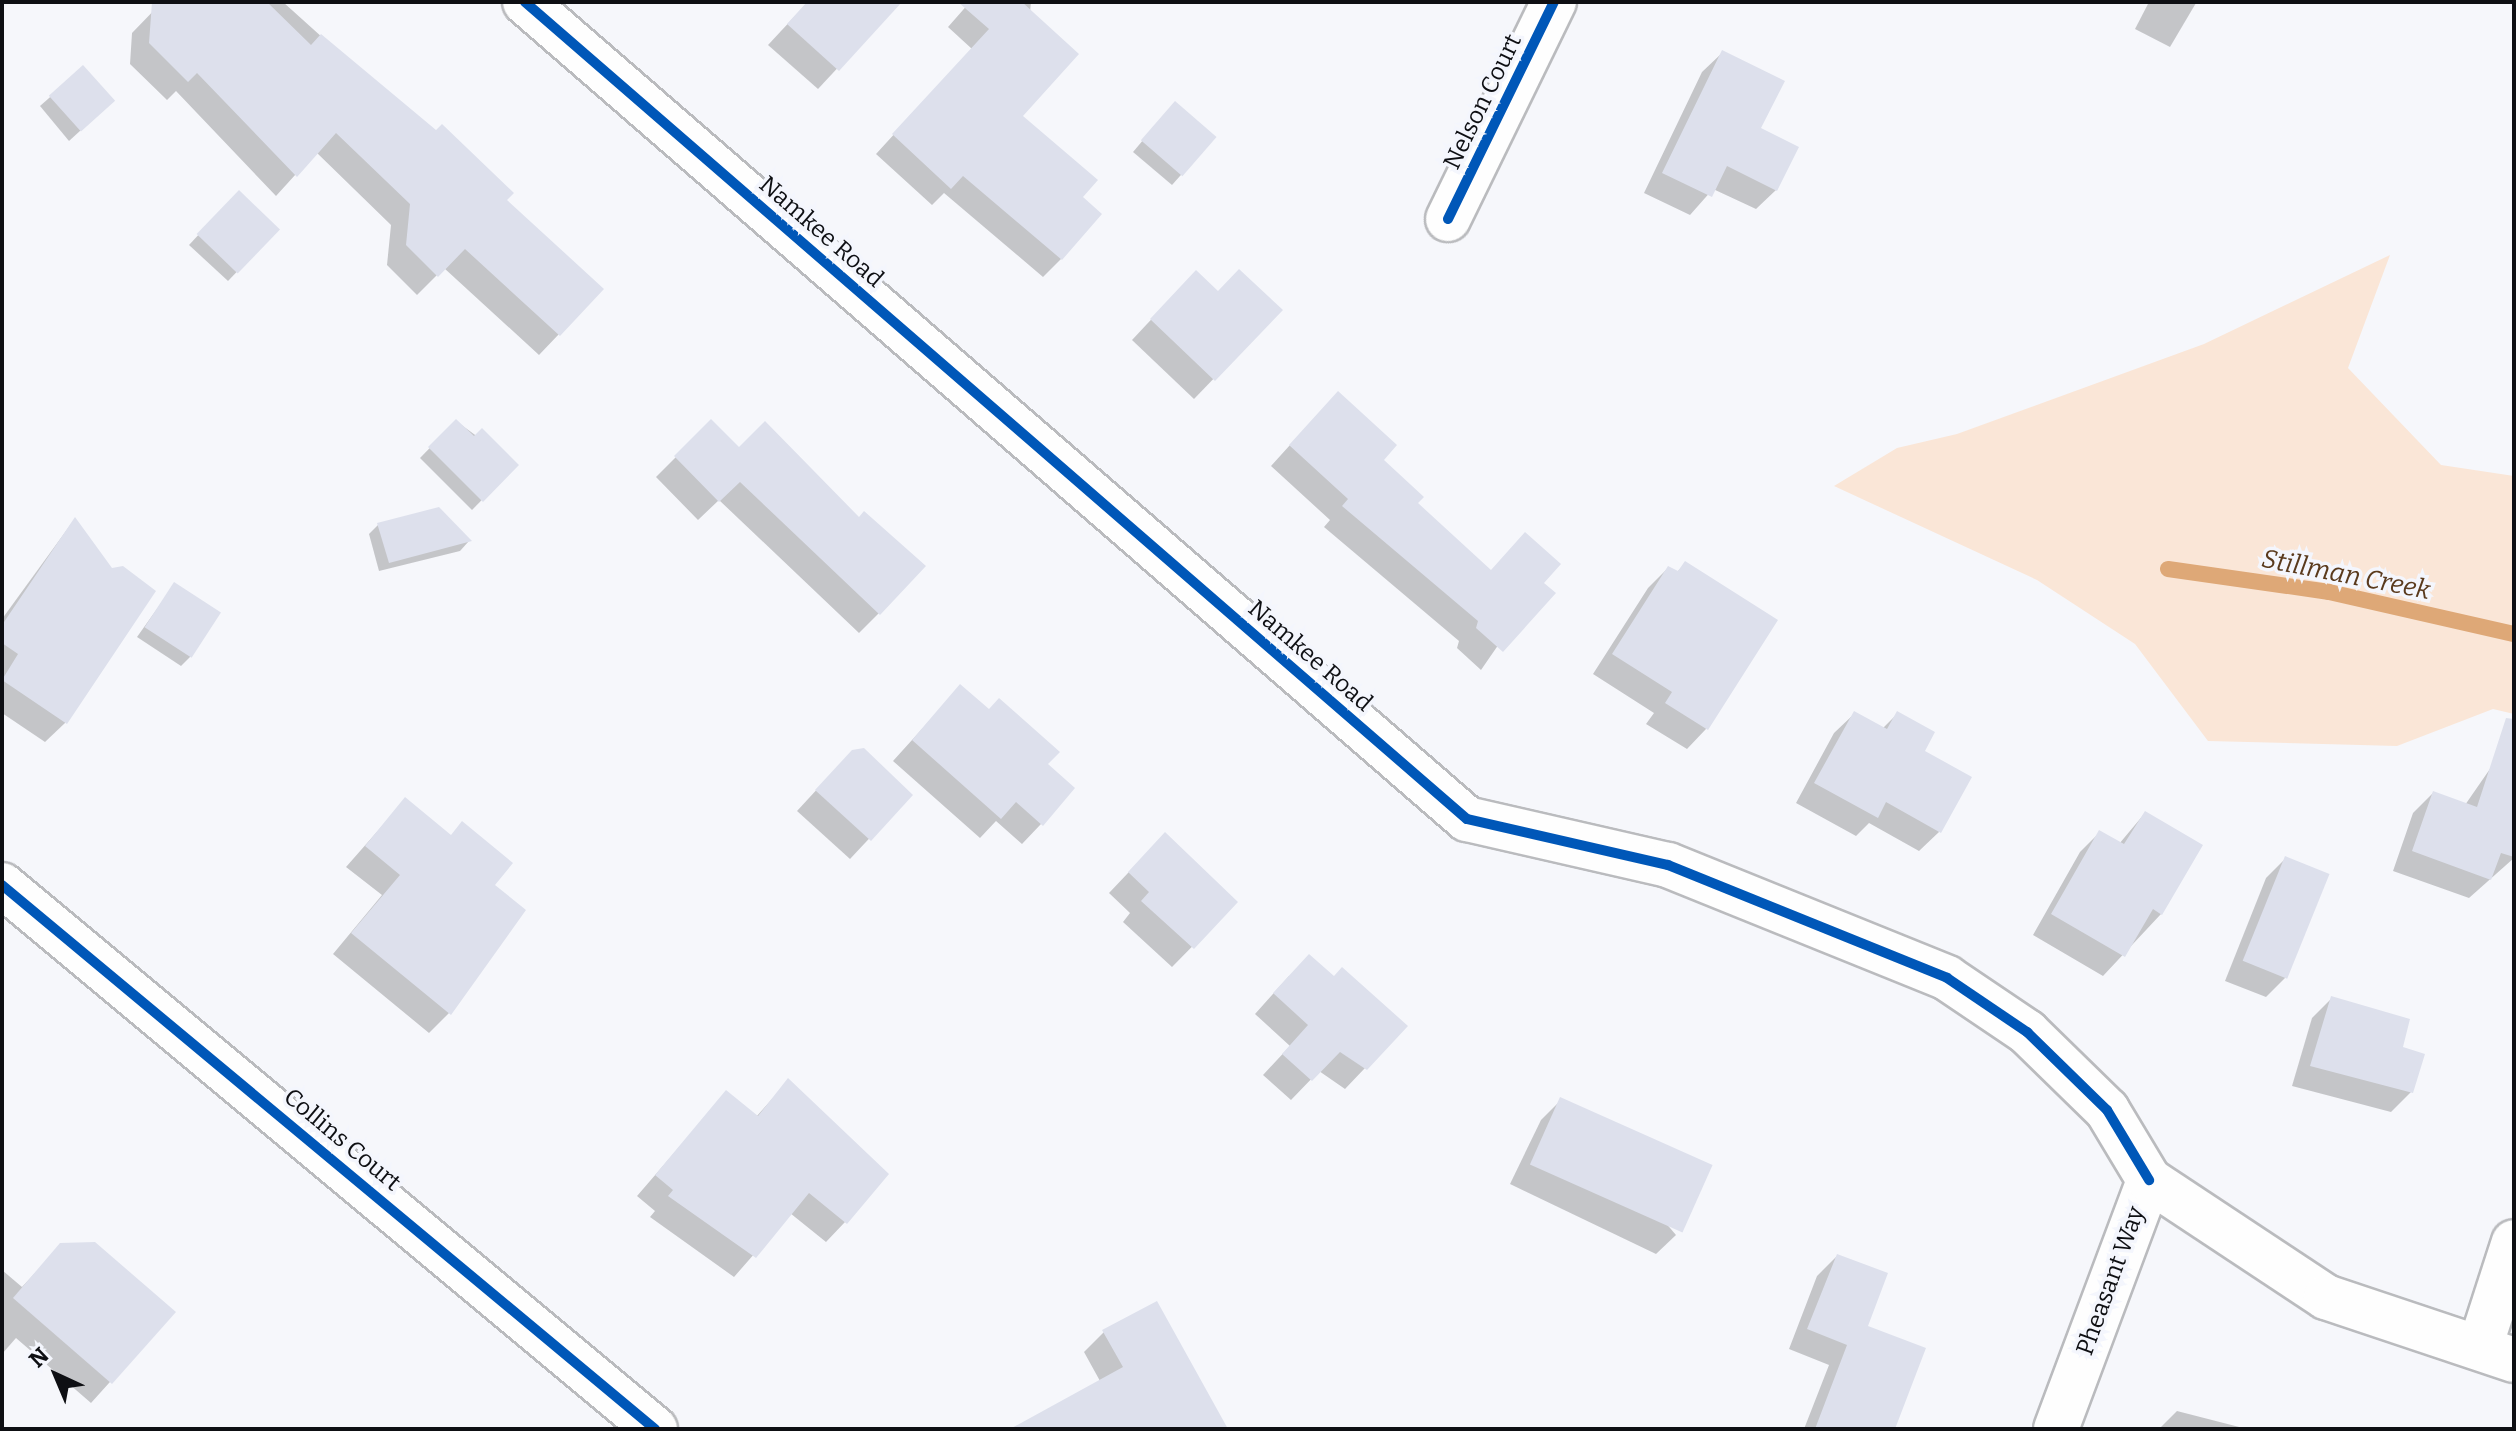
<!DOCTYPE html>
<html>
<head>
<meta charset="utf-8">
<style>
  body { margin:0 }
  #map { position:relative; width:2516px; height:1431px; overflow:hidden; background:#f6f7fb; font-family:Bitter,serif }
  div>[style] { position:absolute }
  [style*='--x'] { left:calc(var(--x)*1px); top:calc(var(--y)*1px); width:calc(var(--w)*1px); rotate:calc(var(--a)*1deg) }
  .green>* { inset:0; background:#fae6d7 }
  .shadow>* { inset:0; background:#0003 }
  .stream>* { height:16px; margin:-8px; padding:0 8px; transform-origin:8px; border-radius:8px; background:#dea877 }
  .building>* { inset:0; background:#dde0ec; transform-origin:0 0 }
  .roads { filter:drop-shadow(2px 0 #babbbe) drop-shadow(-2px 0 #babbbe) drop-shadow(0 2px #babbbe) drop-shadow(0 -2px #babbbe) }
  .street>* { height:44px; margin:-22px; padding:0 22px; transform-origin:22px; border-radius:22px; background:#fefefe }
  .cycleway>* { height:10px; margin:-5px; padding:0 5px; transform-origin:5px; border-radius:5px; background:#0057b8 }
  span { translate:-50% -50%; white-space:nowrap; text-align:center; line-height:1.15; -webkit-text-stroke:7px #f4f6fd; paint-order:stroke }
  .street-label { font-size:24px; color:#0e0f13 }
  .water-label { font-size:26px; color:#5a3a1d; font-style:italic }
  .frame { position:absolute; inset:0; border:4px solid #0e0f13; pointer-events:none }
  .north { position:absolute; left:16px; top:1335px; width:80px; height:80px; -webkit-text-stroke:6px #f4f6fd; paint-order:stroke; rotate:316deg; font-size:22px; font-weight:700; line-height:32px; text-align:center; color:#0e0f13 }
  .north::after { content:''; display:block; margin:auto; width:28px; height:36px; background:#0e0f13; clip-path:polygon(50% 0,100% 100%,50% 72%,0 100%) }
</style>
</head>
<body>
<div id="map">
  <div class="green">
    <i style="clip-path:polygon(2390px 255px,2348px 368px,2441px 465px,2514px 476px,2514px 714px,2493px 709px,2397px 746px,2208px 741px,2135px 644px,2037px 580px,1834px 486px,1897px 448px,1957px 434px,2204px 344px)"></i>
  </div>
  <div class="shadow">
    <i style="clip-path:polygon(162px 2px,283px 2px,602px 289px,539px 355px,444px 268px,417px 295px,387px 265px,391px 225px,316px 152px,276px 196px,176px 91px,167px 100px,130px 64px,132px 33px)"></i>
    <i style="clip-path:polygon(808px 2px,871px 2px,886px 16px,818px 89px,768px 45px)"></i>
    <i style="clip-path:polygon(970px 2px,1031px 2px,1020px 116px,1080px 197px,1061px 259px,1043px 277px,944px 193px,932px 205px,876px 154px,972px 49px,948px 27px)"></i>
    <i style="clip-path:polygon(2149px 2px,2196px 3px,2170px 47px,2135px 29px)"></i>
    <i style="clip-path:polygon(1722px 53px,1759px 129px,1776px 190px,1756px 209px,1713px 189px,1690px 215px,1644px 193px,1702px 72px)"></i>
    <i style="clip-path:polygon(83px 68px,103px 110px,69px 141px,40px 106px)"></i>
    <i style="clip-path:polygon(1166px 113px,1214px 138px,1172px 185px,1133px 152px)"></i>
    <i style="clip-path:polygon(229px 202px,278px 229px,228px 281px,189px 245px)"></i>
    <i style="clip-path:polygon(1176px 293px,1217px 294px,1280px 310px,1194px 399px,1132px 340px)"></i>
    <i style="clip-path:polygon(1319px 413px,1490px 571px,1541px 583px,1481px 670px,1457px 648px,1459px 641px,1324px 527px,1330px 520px,1271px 466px)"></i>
    <i style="clip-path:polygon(456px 421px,516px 465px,472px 510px,420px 458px)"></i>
    <i style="clip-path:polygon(711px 422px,879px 613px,859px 633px,719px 500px,698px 520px,656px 477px)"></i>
    <i style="clip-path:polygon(74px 520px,65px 723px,45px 742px,2px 713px,2px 619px)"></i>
    <i style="clip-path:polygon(378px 525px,469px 541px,460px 551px,379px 571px,369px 534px)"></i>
    <i style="clip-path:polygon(1685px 564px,1706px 729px,1687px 749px,1646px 724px,1654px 713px,1593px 674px,1648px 588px,1668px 568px,1676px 573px)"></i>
    <i style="clip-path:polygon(174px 585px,191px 656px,181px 666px,137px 637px)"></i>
    <i style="clip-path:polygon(960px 687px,1045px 764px,1041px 824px,1022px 844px,996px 821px,980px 838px,893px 761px)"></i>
    <i style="clip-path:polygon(1854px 714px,1882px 729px,1897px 714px,1922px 751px,1939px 832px,1919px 851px,1869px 823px,1856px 836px,1796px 803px,1834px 733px)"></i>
    <i style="clip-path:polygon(2492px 766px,2514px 774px,2514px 858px,2469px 898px,2393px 871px,2413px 813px,2433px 793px,2465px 805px)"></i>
    <i style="clip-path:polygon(832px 773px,910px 795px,850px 859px,797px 811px)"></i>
    <i style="clip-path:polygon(405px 800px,492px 885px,449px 1013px,429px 1033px,333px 954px,382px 895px,346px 867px)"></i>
    <i style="clip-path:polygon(2145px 813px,2161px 914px,2103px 976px,2033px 935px,2080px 852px,2099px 833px,2119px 844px)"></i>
    <i style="clip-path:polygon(1146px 854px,1236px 902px,1172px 967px,1123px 922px,1130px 913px,1109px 893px)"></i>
    <i style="clip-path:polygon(2286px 858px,2286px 977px,2266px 997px,2225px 981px,2266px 878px)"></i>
    <i style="clip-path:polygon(1289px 976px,1333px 979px,1405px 1026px,1345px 1089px,1319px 1071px,1291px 1100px,1263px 1075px,1290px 1046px,1255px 1014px)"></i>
    <i style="clip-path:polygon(2332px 998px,2400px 1048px,2411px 1092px,2391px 1112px,2292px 1086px,2312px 1018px)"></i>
    <i style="clip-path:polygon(788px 1081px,845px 1222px,826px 1242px,790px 1213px,734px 1277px,650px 1217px,655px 1211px,637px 1196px,726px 1093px,756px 1117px)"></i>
    <i style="clip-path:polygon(1561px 1100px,1676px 1235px,1656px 1254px,1510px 1184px,1541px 1120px)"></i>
    <i style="clip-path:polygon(61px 1245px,173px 1312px,91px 1403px,16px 1338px,2px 1354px,2px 1270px,22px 1287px)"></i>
    <i style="clip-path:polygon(1837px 1256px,1865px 1327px,1893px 1429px,1804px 1429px,1829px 1365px,1789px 1349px,1817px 1276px)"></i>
    <i style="clip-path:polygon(1104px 1332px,1213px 1429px,1040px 1429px,1100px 1381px,1084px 1352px)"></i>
    <i style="clip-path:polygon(2177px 1411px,2247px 1429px,2159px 1429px)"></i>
  </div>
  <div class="stream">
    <i style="--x:2168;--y:569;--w:163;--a:8.1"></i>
    <i style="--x:2329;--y:592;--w:190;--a:12.8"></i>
  </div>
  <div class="building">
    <i style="clip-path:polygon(152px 2px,267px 2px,311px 45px,321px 34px,436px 130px,442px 124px,514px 193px,507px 200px,604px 289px,560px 336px,465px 249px,438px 277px,406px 245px,410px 204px,336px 133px,297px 177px,197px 73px,188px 82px,149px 43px)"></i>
    <i style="clip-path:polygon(807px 2px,902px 2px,839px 71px,787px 24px)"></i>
    <i style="clip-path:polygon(958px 2px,1022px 2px,1079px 54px,1023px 116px,1098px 180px,1083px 197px,1102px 214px,1062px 260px,963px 176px,951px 189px,892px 134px,989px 29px)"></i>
    <i style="clip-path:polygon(1722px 50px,1785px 81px,1761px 128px,1799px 147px,1777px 191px,1727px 166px,1712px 197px,1662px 173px)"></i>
    <i style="left:83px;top:65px;width:48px;height:46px;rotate:48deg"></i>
    <i style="left:1175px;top:101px;width:55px;height:52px;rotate:41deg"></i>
    <i style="left:239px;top:190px;width:57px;height:61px;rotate:44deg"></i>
    <i style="clip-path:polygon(1239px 269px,1283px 310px,1215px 381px,1150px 319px,1196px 270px,1218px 291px)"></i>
    <i style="clip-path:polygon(1338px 391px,1397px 445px,1384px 460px,1424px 497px,1418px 503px,1491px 570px,1525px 532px,1561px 564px,1544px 583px,1556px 593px,1503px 652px,1476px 628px,1478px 621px,1342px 506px,1348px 499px,1289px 445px)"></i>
    <i style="clip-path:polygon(456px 419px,474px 436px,482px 428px,519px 465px,483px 502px,428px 447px)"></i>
    <i style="clip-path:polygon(711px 419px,739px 447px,765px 421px,859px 517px,864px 511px,926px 566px,880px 615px,740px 482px,719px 502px,674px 456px)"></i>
    <i style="clip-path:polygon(439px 507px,472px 541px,389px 563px,377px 523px)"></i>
    <i style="clip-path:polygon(75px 517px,112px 568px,123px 566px,156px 591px,67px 724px,2px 680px,18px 654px,2px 643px,2px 625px)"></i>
    <i style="clip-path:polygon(1685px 561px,1778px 620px,1708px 730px,1665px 703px,1672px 692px,1612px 654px,1668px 566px,1678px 571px)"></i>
    <i style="left:174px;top:582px;width:56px;height:54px;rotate:33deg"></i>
    <i style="clip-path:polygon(960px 684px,989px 709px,999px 698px,1060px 752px,1048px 764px,1075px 788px,1043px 826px,1016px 802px,1001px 819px,912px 740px)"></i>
    <i style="clip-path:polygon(1854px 711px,1887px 729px,1897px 711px,1935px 732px,1925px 751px,1972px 777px,1941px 833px,1886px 802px,1878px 818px,1814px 783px)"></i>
    <i style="clip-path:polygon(2506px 718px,2514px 719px,2514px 857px,2501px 853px,2491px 880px,2412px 851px,2433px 791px,2477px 807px)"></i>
    <i style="clip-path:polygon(864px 748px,913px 795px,871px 841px,815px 790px,852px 750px)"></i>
    <i style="clip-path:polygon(405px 797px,451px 835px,462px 821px,513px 863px,495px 885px,526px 910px,451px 1015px,351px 933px,400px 875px,365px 846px)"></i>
    <i style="clip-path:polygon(2145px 811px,2203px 845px,2162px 915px,2153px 909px,2125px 957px,2051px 914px,2099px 830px,2124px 844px)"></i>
    <i style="clip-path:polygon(1165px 832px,1238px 902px,1194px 949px,1141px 901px,1149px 892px,1128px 872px)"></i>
    <i style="left:2285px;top:856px;width:48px;height:113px;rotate:22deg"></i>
    <i style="clip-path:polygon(1309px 954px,1334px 976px,1342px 967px,1408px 1026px,1367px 1070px,1340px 1052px,1312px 1081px,1282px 1054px,1308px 1025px,1273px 993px)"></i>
    <i style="clip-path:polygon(2331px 996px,2410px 1019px,2403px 1047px,2425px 1054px,2413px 1093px,2310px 1066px)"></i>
    <i style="clip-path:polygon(788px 1078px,889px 1174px,847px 1224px,809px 1193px,756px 1258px,668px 1196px,673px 1190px,655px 1175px,726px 1090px,758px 1116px)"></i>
    <i style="left:1560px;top:1097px;width:167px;height:74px;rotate:24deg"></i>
    <i style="clip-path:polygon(95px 1242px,176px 1312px,112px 1384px,13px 1298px,60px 1243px)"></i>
    <i style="clip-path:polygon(1837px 1254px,1888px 1273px,1868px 1326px,1926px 1348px,1895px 1429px,1815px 1429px,1847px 1345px,1807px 1329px)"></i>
    <i style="clip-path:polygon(1157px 1301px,1228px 1429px,1010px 1429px,1123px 1367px,1102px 1330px)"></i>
  </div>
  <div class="roads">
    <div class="street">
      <i style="--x:525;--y:2;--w:1247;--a:40.94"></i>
      <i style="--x:1467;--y:819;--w:206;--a:12.9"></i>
      <i style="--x:1668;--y:865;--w:301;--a:22"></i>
      <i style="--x:1947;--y:978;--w:97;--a:34"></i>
      <i style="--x:2027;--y:1032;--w:112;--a:44.3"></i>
      <i style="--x:2107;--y:1110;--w:82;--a:59"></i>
      <i style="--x:1448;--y:219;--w:242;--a:-64"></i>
      <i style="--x:2;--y:885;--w:850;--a:39.8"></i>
      <i style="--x:2480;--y:1347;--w:110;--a:-72.1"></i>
      <i style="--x:2056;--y:1429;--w:266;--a:-69.5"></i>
      <i style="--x:2149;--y:1180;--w:212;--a:33.5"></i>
      <i style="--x:2326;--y:1297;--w:198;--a:18.5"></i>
    </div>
  </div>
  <div class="cycleway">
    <i style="--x:525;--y:2;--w:1247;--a:40.94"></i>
    <i style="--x:1467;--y:819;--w:206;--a:12.9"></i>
    <i style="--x:1668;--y:865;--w:301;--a:22"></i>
    <i style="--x:1947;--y:978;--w:97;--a:34"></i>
    <i style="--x:2027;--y:1032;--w:112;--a:44.3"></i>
    <i style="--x:2107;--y:1110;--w:82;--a:59"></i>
    <i style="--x:1448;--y:219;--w:242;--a:-64"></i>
    <i style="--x:2;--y:885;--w:850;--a:39.8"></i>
  </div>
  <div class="street-label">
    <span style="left:1483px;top:102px;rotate:-64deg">Nelson Court</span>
    <span style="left:821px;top:232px;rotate:41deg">Namkee Road</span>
    <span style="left:1310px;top:656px;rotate:41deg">Namkee Road</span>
    <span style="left:342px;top:1140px;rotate:40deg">Collins Court</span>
    <span style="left:2111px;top:1281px;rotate:-70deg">Pheasant Way</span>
  </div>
  <div class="water-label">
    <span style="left:2346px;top:575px;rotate:11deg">Stillman Creek</span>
  </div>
  <div class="frame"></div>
  <div class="north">N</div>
</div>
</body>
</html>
